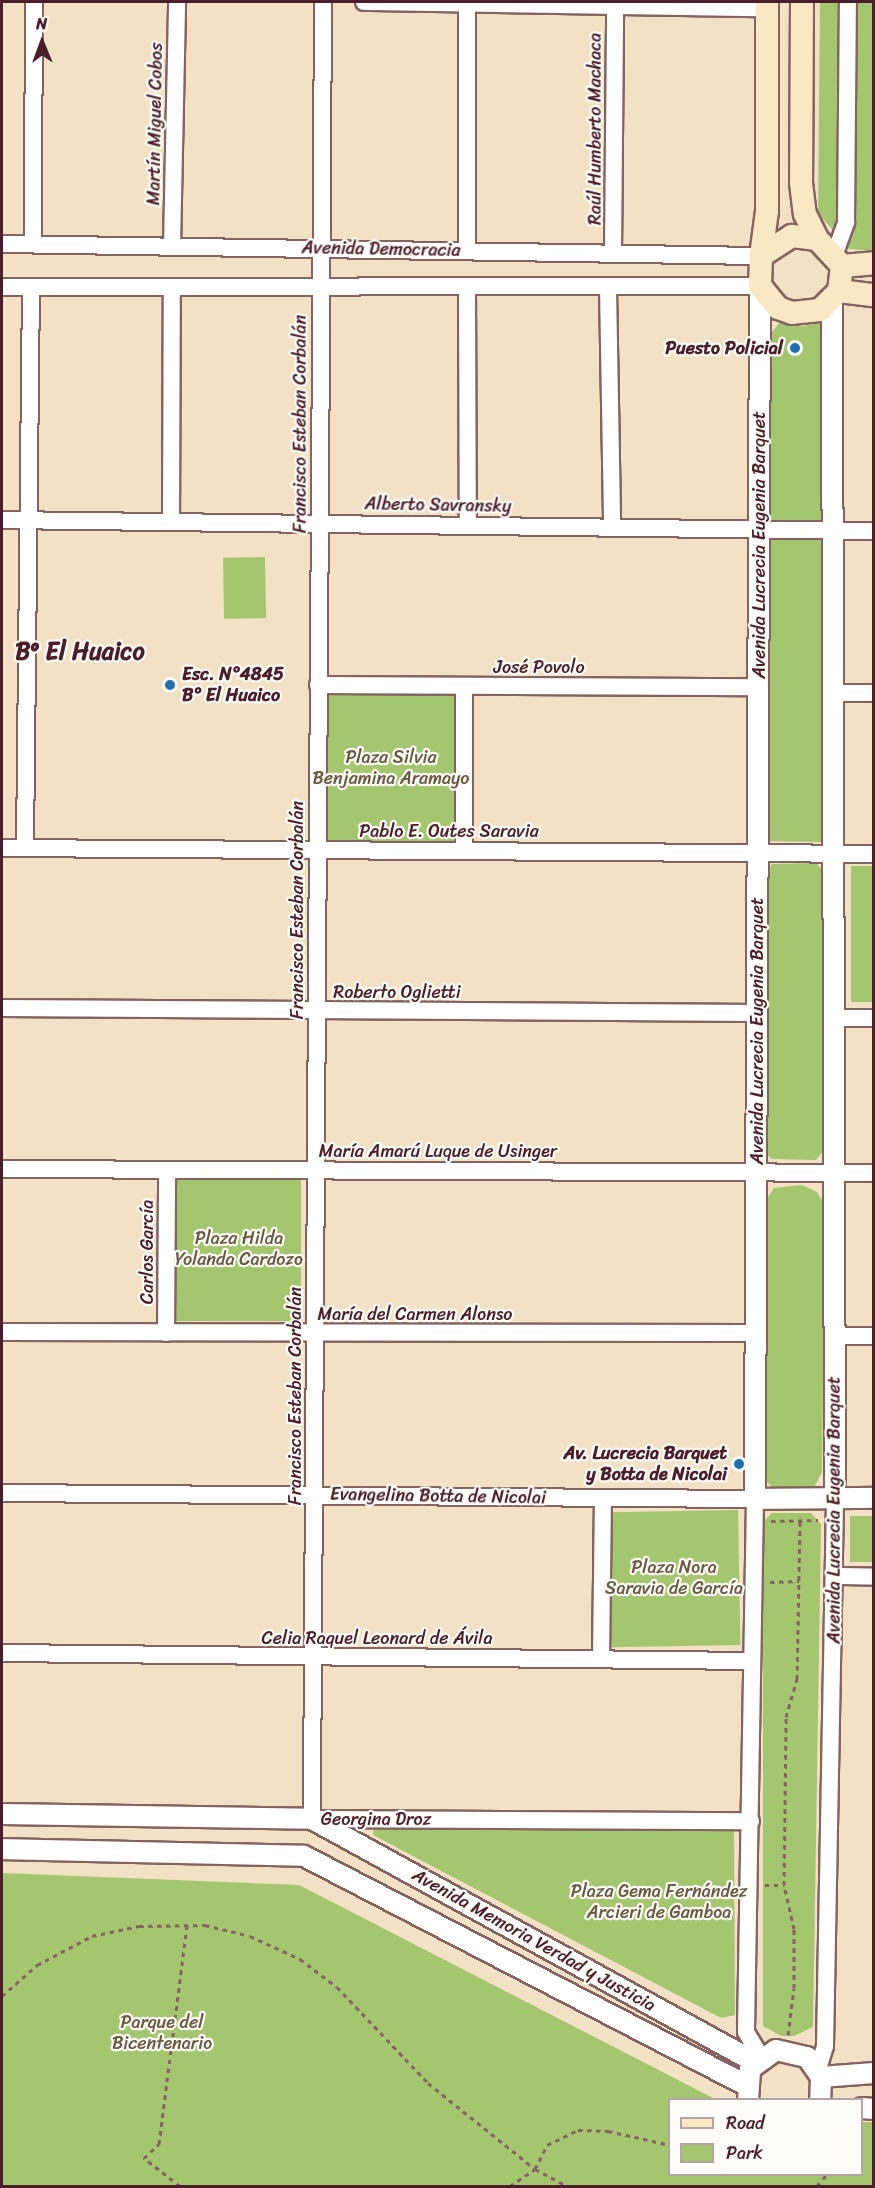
<!DOCTYPE html>
<html>
<head>
<meta charset="utf-8">
<style>
  body { margin:0 }
  #map { position:relative; width:875px; height:2188px; overflow:hidden; background:#f2e1c4; font-family:Sriracha,sans-serif }
  div>[style] { position:absolute }
  [style*='--x'] { left:calc(var(--x)*1px); top:calc(var(--y)*1px); width:calc(var(--w)*1px); rotate:calc(var(--a)*1deg) }
  .green>* { inset:0; background:#a4c66f; transform-origin:0 0 }
  .path>* { height:3px; margin-top:-1.5px; transform-origin:0; background:repeating-linear-gradient(90deg,#856361 0 4.5px,transparent 0 9px) }
  .roads { filter:drop-shadow(2px 0 #856361) drop-shadow(-2px 0 #856361) drop-shadow(0 2px #856361) drop-shadow(0 -2px #856361) }
  .minor>* { height:16px; margin:-8px; padding:0 8px; transform-origin:8px; border-radius:8px; background:#fff }
  .tertiary>* { height:20px; margin:-10px; padding:0 10px; transform-origin:10px; border-radius:10px; background:#fff }
  .secondary>* { height:22px; margin:-11px; padding:0 11px; transform-origin:11px; border-radius:11px; background:#fae7c3 }
  .dots>* { width:16px; height:16px; translate:-50% -50%; box-sizing:border-box; border:3px solid #fdfcf7; border-radius:50% }
  span { translate:-50% -50%; white-space:nowrap; text-align:center; line-height:1.15; -webkit-text-stroke:4.5px #fdfcf7; paint-order:stroke }
  .street-label { font-size:18px; color:#4a1f2b }
  .poi-label { font-size:18px; color:#4a1f2b; font-weight:700 }
  .right { translate:-100% -50%; text-align:right }
  .left { translate:0 -50%; text-align:left }
  .park-label { font-size:18px; color:#6a5943 }
  .district-label { font-size:24px; color:#4a1f2b; font-weight:700 }
  .frame { position:absolute; inset:0; border:3px solid #4a1f2b; pointer-events:none }
  .legend { position:absolute; left:668px; top:2098px; width:195px; height:78px; box-sizing:border-box; background:#fdfcf7; border:2px solid #b5a4a5; margin:0; padding:8px 10px; list-style:none; font-size:18px; color:#4a1f2b }
  .legend li { display:flex; align-items:center; gap:12px; height:30px }
  .legend b { width:30px; border:2px solid #b5a4a5 }
  .north { position:absolute; left:12px; top:12px; width:60px; height:60px; -webkit-text-stroke:4px #fdfcf7; paint-order:stroke; rotate:359deg; font-size:16px; font-weight:700; line-height:24px; text-align:center; color:#4a1f2b }
  .north::after { content:''; display:block; margin:auto; width:21px; height:27px; background:#4a1f2b; clip-path:polygon(50% 0,100% 100%,50% 72%,0 100%) }
</style>
</head>
<body>
<div id="map">
  <div class="green">
    <i style="clip-path:polygon(820px 2px,873px 2px,873px 251px,849px 249px,818px 213px)"></i>
    <i style="clip-path:polygon(783px 319px,803px 326px,824px 322px,824px 842px,768px 841px,771px 333px)"></i>
    <i style="left:265px;top:557px;width:61px;height:42px;rotate:89deg"></i>
    <i style="left:318px;top:685px;width:146px;height:165px"></i>
    <i style="clip-path:polygon(816px 863px,828px 876px,823px 1151px,816px 1160px,772px 1159px,764px 1152px,766px 875px,772px 864px)"></i>
    <i style="left:851px;top:866px;width:22px;height:136px"></i>
    <i style="left:301px;top:1177px;width:144px;height:125px;rotate:90deg"></i>
    <i style="clip-path:polygon(802px 1185px,817px 1192px,825px 1206px,822px 1472px,815px 1486px,773px 1488px,761px 1475px,763px 1204px,774px 1188px)"></i>
    <i style="left:738px;top:1510px;width:135px;height:129px;rotate:89deg"></i>
    <i style="clip-path:polygon(772px 1513px,811px 1513px,821px 1524px,813px 2027px,794px 2036px,781px 2036px,763px 2026px,763px 1522px)"></i>
    <i style="left:850px;top:1516px;width:23px;height:46px"></i>
    <i style="clip-path:polygon(374px 1825px,734px 1831px,735px 2015px,721px 2018px,373px 1835px)"></i>
    <i style="clip-path:polygon(2px 1873px,299px 1885px,715px 2099px,670px 2100px,670px 2174px,862px 2174px,862px 2122px,873px 2122px,873px 2186px,2px 2186px)"></i>
  </div>
  <div class="path">
    <i style="--x:771;--y:1521;--w:47;--a:-1.2"></i>
    <i style="--x:770;--y:1582;--w:29;--a:-2"></i>
    <i style="--x:765;--y:1885;--w:19;--a:0"></i>
    <i style="--x:2;--y:1996;--w:47;--a:-41.5"></i>
    <i style="--x:37;--y:1965;--w:62;--a:-27.8"></i>
    <i style="--x:92;--y:1936;--w:48;--a:-12"></i>
    <i style="--x:139;--y:1926;--w:66;--a:-0.9"></i>
    <i style="--x:205;--y:1925;--w:46;--a:13.7"></i>
    <i style="--x:250;--y:1936;--w:55;--a:24.7"></i>
    <i style="--x:300;--y:1959;--w:46;--a:37.1"></i>
    <i style="--x:337;--y:1987;--w:132;--a:46.5"></i>
    <i style="--x:428;--y:2083;--w:137;--a:38.8"></i>
    <i style="--x:535;--y:2169;--w:36;--a:28"></i>
    <i style="--x:788;--y:2035;--w:47;--a:-82.7"></i>
    <i style="--x:794;--y:1988;--w:59;--a:-90"></i>
    <i style="--x:794;--y:1929;--w:45;--a:-102.8"></i>
    <i style="--x:784;--y:1885;--w:168;--a:-89.3"></i>
    <i style="--x:786;--y:1717;--w:40;--a:-74"></i>
    <i style="--x:797;--y:1679;--w:162;--a:-88.9"></i>
    <i style="--x:180;--y:2186;--w:46;--a:-142.1"></i>
    <i style="--x:144;--y:2158;--w:21;--a:-43"></i>
    <i style="--x:159;--y:2144;--w:220;--a:-82.7"></i>
    <i style="--x:510;--y:2186;--w:30;--a:-34"></i>
    <i style="--x:535;--y:2169;--w:27;--a:-63"></i>
    <i style="--x:547;--y:2145;--w:34;--a:-26"></i>
    <i style="--x:578;--y:2130;--w:30;--a:2"></i>
    <i style="--x:608;--y:2131;--w:64;--a:12.7"></i>
    <i style="--x:817;--y:2186;--w:16;--a:-50"></i>
  </div>
  <div class="roads">
    <div class="minor">
      <i style="--x:323;--y:2;--w:1817;--a:90.35"></i>
      <i style="--x:312;--y:1819;--w:439;--a:0.3"></i>
      <i style="--x:364;--y:2;--w:403;--a:0.9"></i>
      <i style="--x:2;--y:244;--w:759;--a:0.91"></i>
      <i style="--x:33;--y:244;--w:242;--a:-89.8"></i>
      <i style="--x:172;--y:246;--w:244;--a:-88.8"></i>
      <i style="--x:467;--y:251;--w:248;--a:-90"></i>
      <i style="--x:613;--y:253;--w:247;--a:-89.5"></i>
      <i style="--x:835;--y:253;--w:33;--a:-70"></i>
      <i style="--x:846;--y:222;--w:220;--a:-89.5"></i>
      <i style="--x:2;--y:287;--w:758;--a:-0.08"></i>
      <i style="--x:467;--y:288;--w:237;--a:89.8"></i>
      <i style="--x:608;--y:288;--w:239;--a:89"></i>
      <i style="--x:2;--y:520;--w:872;--a:0.72"></i>
      <i style="--x:171;--y:522;--w:234;--a:-89.8"></i>
      <i style="--x:318;--y:685;--w:441;--a:0.3"></i>
      <i style="--x:464;--y:686;--w:165;--a:90"></i>
      <i style="--x:837;--y:693;--w:37;--a:0"></i>
      <i style="--x:2;--y:848;--w:872;--a:0.39"></i>
      <i style="--x:25;--y:848;--w:560;--a:-89.39"></i>
      <i style="--x:2;--y:1008;--w:755;--a:0.38"></i>
      <i style="--x:835;--y:1018;--w:39;--a:0"></i>
      <i style="--x:2;--y:1169;--w:872;--a:0.26"></i>
      <i style="--x:2;--y:1332;--w:754;--a:0.08"></i>
      <i style="--x:166;--y:1333;--w:161;--a:-89.6"></i>
      <i style="--x:834;--y:1336;--w:40;--a:0"></i>
      <i style="--x:2;--y:1493;--w:753;--a:0.46"></i>
      <i style="--x:755;--y:1499;--w:533;--a:90.97"></i>
      <i style="--x:746;--y:2032;--w:29;--a:59"></i>
      <i style="--x:835;--y:1576;--w:39;--a:1"></i>
      <i style="--x:2;--y:1653;--w:750;--a:0.61"></i>
      <i style="--x:601;--y:1659;--w:161;--a:-89.3"></i>
      <i style="--x:818;--y:2069;--w:24;--a:-73"></i>
      <i style="--x:825;--y:2046;--w:548;--a:-88.95"></i>
    </div>
    <div class="tertiary">
      <i style="--x:760;--y:286;--w:1213;--a:90.24"></i>
      <i style="--x:755;--y:1499;--w:119;--a:-0.5"></i>
      <i style="--x:832;--y:301;--w:1197;--a:89.86"></i>
      <i style="--x:2;--y:1814;--w:310;--a:0.9"></i>
      <i style="--x:312;--y:1819;--w:505;--a:28.75"></i>
      <i style="--x:2;--y:1849;--w:302;--a:1.3"></i>
      <i style="--x:304;--y:1856;--w:498;--a:27.4"></i>
      <i style="--x:821;--y:2077;--w:53;--a:-4.3"></i>
      <i style="--x:748;--y:2100;--w:31;--a:-86"></i>
      <i style="--x:750;--y:2069;--w:32;--a:-36"></i>
      <i style="--x:776;--y:2050;--w:32;--a:13"></i>
      <i style="--x:807;--y:2057;--w:24;--a:55"></i>
      <i style="--x:821;--y:2077;--w:23;--a:92"></i>
      <i style="--x:862;--y:2108;--w:12;--a:5"></i>
    </div>
    <div class="secondary">
      <i style="--x:802;--y:2;--w:181;--a:90.3"></i>
      <i style="--x:801;--y:183;--w:31;--a:83"></i>
      <i style="--x:805;--y:214;--w:28;--a:64"></i>
      <i style="--x:761;--y:256;--w:37;--a:-33"></i>
      <i style="--x:792;--y:236;--w:25;--a:7"></i>
      <i style="--x:817;--y:239;--w:37;--a:47"></i>
      <i style="--x:842;--y:266;--w:25;--a:97"></i>
      <i style="--x:839;--y:291;--w:27;--a:135"></i>
      <i style="--x:820;--y:310;--w:28;--a:174"></i>
      <i style="--x:792;--y:313;--w:15;--a:-160"></i>
      <i style="--x:778;--y:308;--w:28;--a:-129"></i>
      <i style="--x:760;--y:286;--w:30;--a:-88"></i>
      <i style="--x:761;--y:256;--w:45;--a:-82.4"></i>
      <i style="--x:767;--y:211;--w:209;--a:-90"></i>
      <i style="--x:842;--y:266;--w:32;--a:-5"></i>
      <i style="--x:839;--y:291;--w:35;--a:7"></i>
    </div>
  </div>
  <div class="dots">
    <i style="left:795px;top:348px;background:#1f6fb2"></i>
    <i style="left:170px;top:685px;background:#1f6fb2"></i>
    <i style="left:739px;top:1464px;background:#1f6fb2"></i>
  </div>
  <div class="street-label">
    <span style="left:155px;top:124px;rotate:-89deg">Martín Miguel Cobos</span>
    <span style="left:595px;top:129px;rotate:-90deg">Raúl Humberto Machaca</span>
    <span style="left:381px;top:249px;rotate:1deg">Avenida Democracia</span>
    <span style="left:300px;top:424px;rotate:-90deg">Francisco Esteban Corbalán</span>
    <span style="left:438px;top:505px;rotate:1deg">Alberto Savransky</span>
    <span style="left:759px;top:545px;rotate:-90deg">Avenida Lucrecia Eugenia Barquet</span>
    <span style="left:539px;top:667px">José Povolo</span>
    <span style="left:449px;top:831px">Pablo E. Outes Saravia</span>
    <span style="left:297px;top:910px;rotate:-90deg">Francisco Esteban Corbalán</span>
    <span style="left:397px;top:992px">Roberto Oglietti</span>
    <span style="left:757px;top:1031px;rotate:-90deg">Avenida Lucrecia Eugenia Barquet</span>
    <span style="left:438px;top:1151px">María Amarú Luque de Usinger</span>
    <span style="left:147px;top:1252px;rotate:-90deg">Carlos García</span>
    <span style="left:415px;top:1314px">María del Carmen Alonso</span>
    <span style="left:295px;top:1396px;rotate:-90deg">Francisco Esteban Corbalán</span>
    <span style="left:438px;top:1496px;rotate:1deg">Evangelina Botta de Nicolai</span>
    <span style="left:834px;top:1510px;rotate:-90deg">Avenida Lucrecia Eugenia Barquet</span>
    <span style="left:377px;top:1638px">Celia Raquel Leonard de Ávila</span>
    <span style="left:376px;top:1819px">Georgina Droz</span>
    <span style="left:534px;top:1940px;rotate:29deg">Avenida Memoria Verdad y Justicia</span>
  </div>
  <div class="poi-label">
    <span class="right" style="left:783px;top:348px">Puesto Policial</span>
    <span class="left" style="left:182px;top:685px">Esc. N°4845<br>B° El Huaico</span>
    <span class="right" style="left:727px;top:1464px">Av. Lucrecia Barquet<br>y Botta de Nicolai</span>
  </div>
  <div class="park-label">
    <span style="left:391px;top:768px">Plaza Silvia<br>Benjamina Aramayo</span>
    <span style="left:239px;top:1249px">Plaza Hilda<br>Yolanda Cardozo</span>
    <span style="left:674px;top:1578px">Plaza Nora<br>Saravia de García</span>
    <span style="left:659px;top:1902px">Plaza Gema Fernández<br>Arcieri de Gamboa</span>
    <span style="left:162px;top:2033px">Parque del<br>Bicentenario</span>
  </div>
  <div class="district-label">
    <span style="left:80px;top:652px">Bº El Huaico</span>
  </div>
  <div class="frame"></div>
  <ul class="legend">
  <li><b style="height:8px;background:#fae7c3"></b>Road</li>
  <li><b style="height:16px;background:#a4c66f"></b>Park</li>
  </ul>
  <div class="north">N</div>
</div>
</body>
</html>
